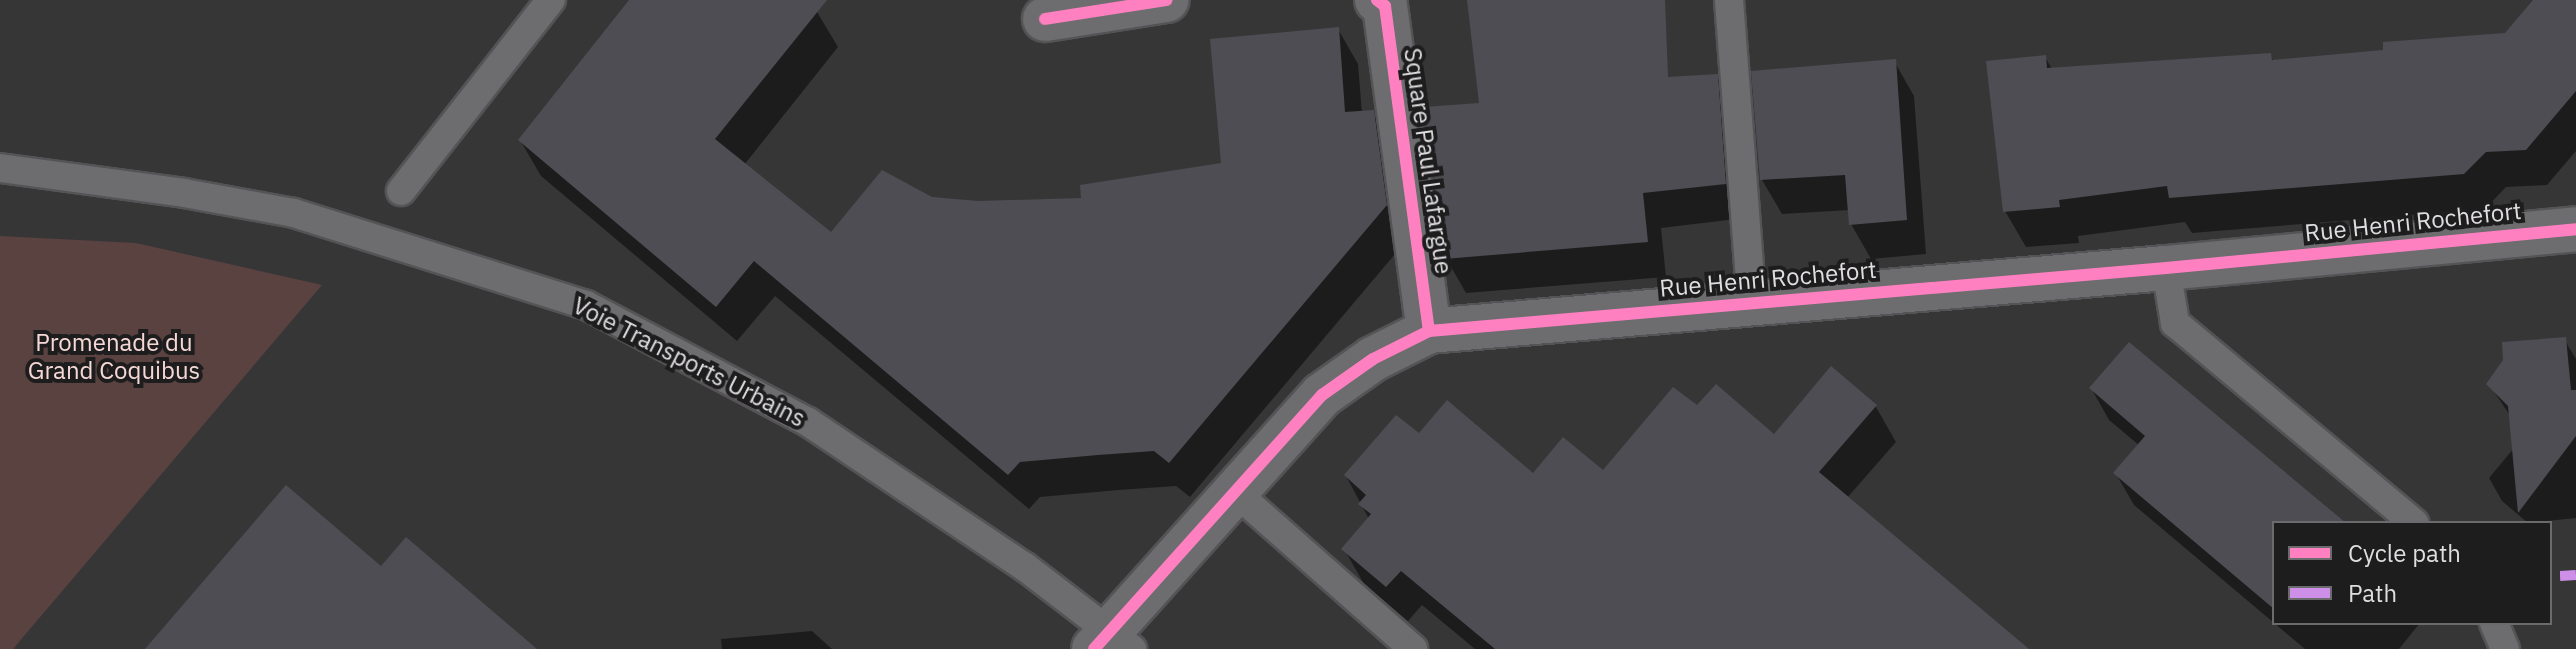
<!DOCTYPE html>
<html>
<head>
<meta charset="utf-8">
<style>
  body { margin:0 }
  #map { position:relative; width:2576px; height:649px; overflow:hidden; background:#373637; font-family:"IBM Plex Sans",sans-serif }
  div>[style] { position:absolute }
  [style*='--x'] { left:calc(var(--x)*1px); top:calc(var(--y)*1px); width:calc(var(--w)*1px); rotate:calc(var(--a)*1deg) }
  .green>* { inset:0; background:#5a4241 }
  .shadow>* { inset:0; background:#0007 }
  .building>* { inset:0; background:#4d4d53 }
  .roads { filter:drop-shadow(2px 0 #555355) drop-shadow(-2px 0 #555355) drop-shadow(0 2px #555355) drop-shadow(0 -2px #555355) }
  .lane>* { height:28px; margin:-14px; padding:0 14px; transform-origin:14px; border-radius:14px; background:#6d6c6e }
  .street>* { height:44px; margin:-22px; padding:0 22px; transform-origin:22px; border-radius:22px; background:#6d6c6e }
  .quiet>* { height:10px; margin-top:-5px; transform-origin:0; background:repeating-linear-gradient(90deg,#ce8fe9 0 20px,transparent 0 30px) }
  .cycleway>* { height:12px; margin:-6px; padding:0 6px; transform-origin:6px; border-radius:6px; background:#ff80c0 }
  span { translate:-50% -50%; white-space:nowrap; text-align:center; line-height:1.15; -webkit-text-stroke:8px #1e1d1e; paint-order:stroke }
  .street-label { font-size:24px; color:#dfdde0 }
  .park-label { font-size:24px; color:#f6d8d6 }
  .legend { position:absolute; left:2272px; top:521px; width:280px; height:104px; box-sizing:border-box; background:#1e1d1e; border:2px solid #6b6a6c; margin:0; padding:10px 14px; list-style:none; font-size:24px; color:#dfdde0 }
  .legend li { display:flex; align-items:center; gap:16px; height:40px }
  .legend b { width:40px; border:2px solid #6b6a6c }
</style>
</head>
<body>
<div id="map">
  <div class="green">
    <i style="clip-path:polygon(0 236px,136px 243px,322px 285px,13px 649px,0 649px)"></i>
  </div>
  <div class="shadow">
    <i style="clip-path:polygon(631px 0,801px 0,817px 12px,838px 47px,744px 165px,831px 234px,931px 199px,978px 203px,1083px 200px,1223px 164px,1338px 29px,1358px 64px,1362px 113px,1373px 112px,1393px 148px,1406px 241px,1190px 497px,1176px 486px,1119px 490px,1040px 497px,1029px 509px,775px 296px,737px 341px,541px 176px,520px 140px)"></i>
    <i style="clip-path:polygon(2536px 0,2576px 0,2576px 151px,2547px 185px,2506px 187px,2485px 209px,2192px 233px,2185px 222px,2078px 236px,2079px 243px,2026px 247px,2005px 211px,2045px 57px,2052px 69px,2270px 55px,2274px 62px,2385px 52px,2506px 35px)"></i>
    <i style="clip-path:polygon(1894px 61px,1914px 96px,1926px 254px,1871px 259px,1851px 224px,1850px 210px,1782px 214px,1762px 180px)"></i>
    <i style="clip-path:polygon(1716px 76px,1736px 111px,1745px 218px,1661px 228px,1666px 277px,1466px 293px,1446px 258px,1482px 104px,1590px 85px)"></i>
    <i style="clip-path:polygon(2564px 339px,2576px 359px,2576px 518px,2528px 523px,2502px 501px,2489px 478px,2514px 448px,2511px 417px,2489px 384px)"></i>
    <i style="clip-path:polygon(1831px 369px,1876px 407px,1896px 442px,1847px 498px,2026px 649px,1475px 649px,1422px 605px,1408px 621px,1364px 584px,1344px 549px,1369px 519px,1346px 476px,1419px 436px,1533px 475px,1603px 473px,1697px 408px,1775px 437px)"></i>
    <i style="clip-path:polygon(2091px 388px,2343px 523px,2274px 523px,2274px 623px,2420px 623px,2399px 649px,2305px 649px,2134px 505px,2116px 474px,2140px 446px,2109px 420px)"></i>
    <i style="clip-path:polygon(812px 631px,832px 649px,722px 649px,721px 639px)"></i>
  </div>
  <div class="building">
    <i style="clip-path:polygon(629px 0,827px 0,715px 139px,831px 232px,882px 170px,932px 197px,978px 201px,1081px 198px,1080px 185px,1221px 163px,1210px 39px,1339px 27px,1345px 112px,1374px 110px,1387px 205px,1169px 463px,1154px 451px,1098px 455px,1020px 462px,1008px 475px,754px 261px,716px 307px,518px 140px)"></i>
    <i style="clip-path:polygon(1467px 0,1665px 0,1668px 77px,1718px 74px,1726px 184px,1643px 193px,1648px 242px,1444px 259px,1424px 107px,1479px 103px)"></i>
    <i style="clip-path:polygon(2533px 0,2576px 0,2576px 91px,2526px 150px,2486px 152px,2464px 174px,2169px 198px,2167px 186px,2059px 200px,2060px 207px,2003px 212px,1986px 61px,2046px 55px,2047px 68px,2271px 53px,2272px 60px,2383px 50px,2383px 42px,2505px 33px)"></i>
    <i style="clip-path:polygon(1896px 59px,1907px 220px,1849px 225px,1845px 175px,1760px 180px,1751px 71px)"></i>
    <i style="clip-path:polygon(2566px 337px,2571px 390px,2576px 390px,2576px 436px,2518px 513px,2508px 406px,2486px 384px,2503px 360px,2502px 342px)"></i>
    <i style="clip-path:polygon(2129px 342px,2346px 523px,2274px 523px,2274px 609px,2113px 473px,2145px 436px,2089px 388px)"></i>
    <i style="clip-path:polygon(1831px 366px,1877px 405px,1819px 472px,2029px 649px,1495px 649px,1401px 571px,1386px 587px,1341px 549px,1371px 514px,1358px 504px,1366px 495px,1344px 475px,1396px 415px,1419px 433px,1447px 400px,1533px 473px,1563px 437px,1603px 470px,1673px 387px,1697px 405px,1716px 384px,1774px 434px)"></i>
    <i style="clip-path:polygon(286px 485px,381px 566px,406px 537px,537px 649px,145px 649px)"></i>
  </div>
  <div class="roads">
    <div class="lane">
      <i style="--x:1729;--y:0;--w:304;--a:85.7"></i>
      <i style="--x:0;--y:168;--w:186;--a:7.7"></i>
      <i style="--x:184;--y:193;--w:112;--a:10.3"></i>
      <i style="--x:294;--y:213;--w:306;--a:17.5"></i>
      <i style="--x:586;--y:305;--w:251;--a:27.8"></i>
      <i style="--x:808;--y:422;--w:261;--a:33.8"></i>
      <i style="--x:1025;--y:567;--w:135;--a:37.5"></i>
      <i style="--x:401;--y:191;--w:243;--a:-51.9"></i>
      <i style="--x:2166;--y:268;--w:56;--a:80.7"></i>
      <i style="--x:2175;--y:323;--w:312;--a:39.9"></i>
      <i style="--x:1234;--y:491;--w:239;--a:41.4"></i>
      <i style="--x:2494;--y:623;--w:28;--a:67"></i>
    </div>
    <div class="street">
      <i style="--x:1377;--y:0;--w:10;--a:37"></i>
      <i style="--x:1385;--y:6;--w:328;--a:82.3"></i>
      <i style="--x:1045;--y:19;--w:123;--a:-8.9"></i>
      <i style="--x:1094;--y:649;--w:341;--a:-48.1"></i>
      <i style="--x:1322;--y:395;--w:62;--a:-35.2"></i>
      <i style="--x:1373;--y:359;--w:63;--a:-26.6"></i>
      <i style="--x:1429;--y:331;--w:740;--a:-4.89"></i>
      <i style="--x:2166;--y:268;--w:412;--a:-5.4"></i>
    </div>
  </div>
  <div class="quiet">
    <i style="--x:2560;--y:576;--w:16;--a:-4"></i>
  </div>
  <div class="cycleway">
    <i style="--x:1377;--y:0;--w:10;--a:37"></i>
    <i style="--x:1385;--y:6;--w:328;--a:82.3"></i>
    <i style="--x:1045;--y:19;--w:123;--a:-8.9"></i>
    <i style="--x:1094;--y:649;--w:341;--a:-48.1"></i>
    <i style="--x:1322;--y:395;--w:62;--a:-35.2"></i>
    <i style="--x:1373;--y:359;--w:63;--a:-26.6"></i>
    <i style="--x:1429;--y:331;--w:740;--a:-4.89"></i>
    <i style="--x:2166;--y:268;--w:412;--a:-5.4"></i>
  </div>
  <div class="street-label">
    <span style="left:1428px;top:161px;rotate:82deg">Square Paul Lafargue</span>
    <span style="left:2413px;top:222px;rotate:-6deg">Rue Henri Rochefort</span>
    <span style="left:1768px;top:279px;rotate:-5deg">Rue Henri Rochefort</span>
    <span style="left:689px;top:362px;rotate:27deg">Voie Transports Urbains</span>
  </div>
  <div class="park-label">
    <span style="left:114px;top:357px">Promenade du<br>Grand Coquibus</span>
  </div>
  <ul class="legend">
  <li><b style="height:10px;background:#ff80c0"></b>Cycle path</li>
  <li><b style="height:10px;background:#ce8fe9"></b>Path</li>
  </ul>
</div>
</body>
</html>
